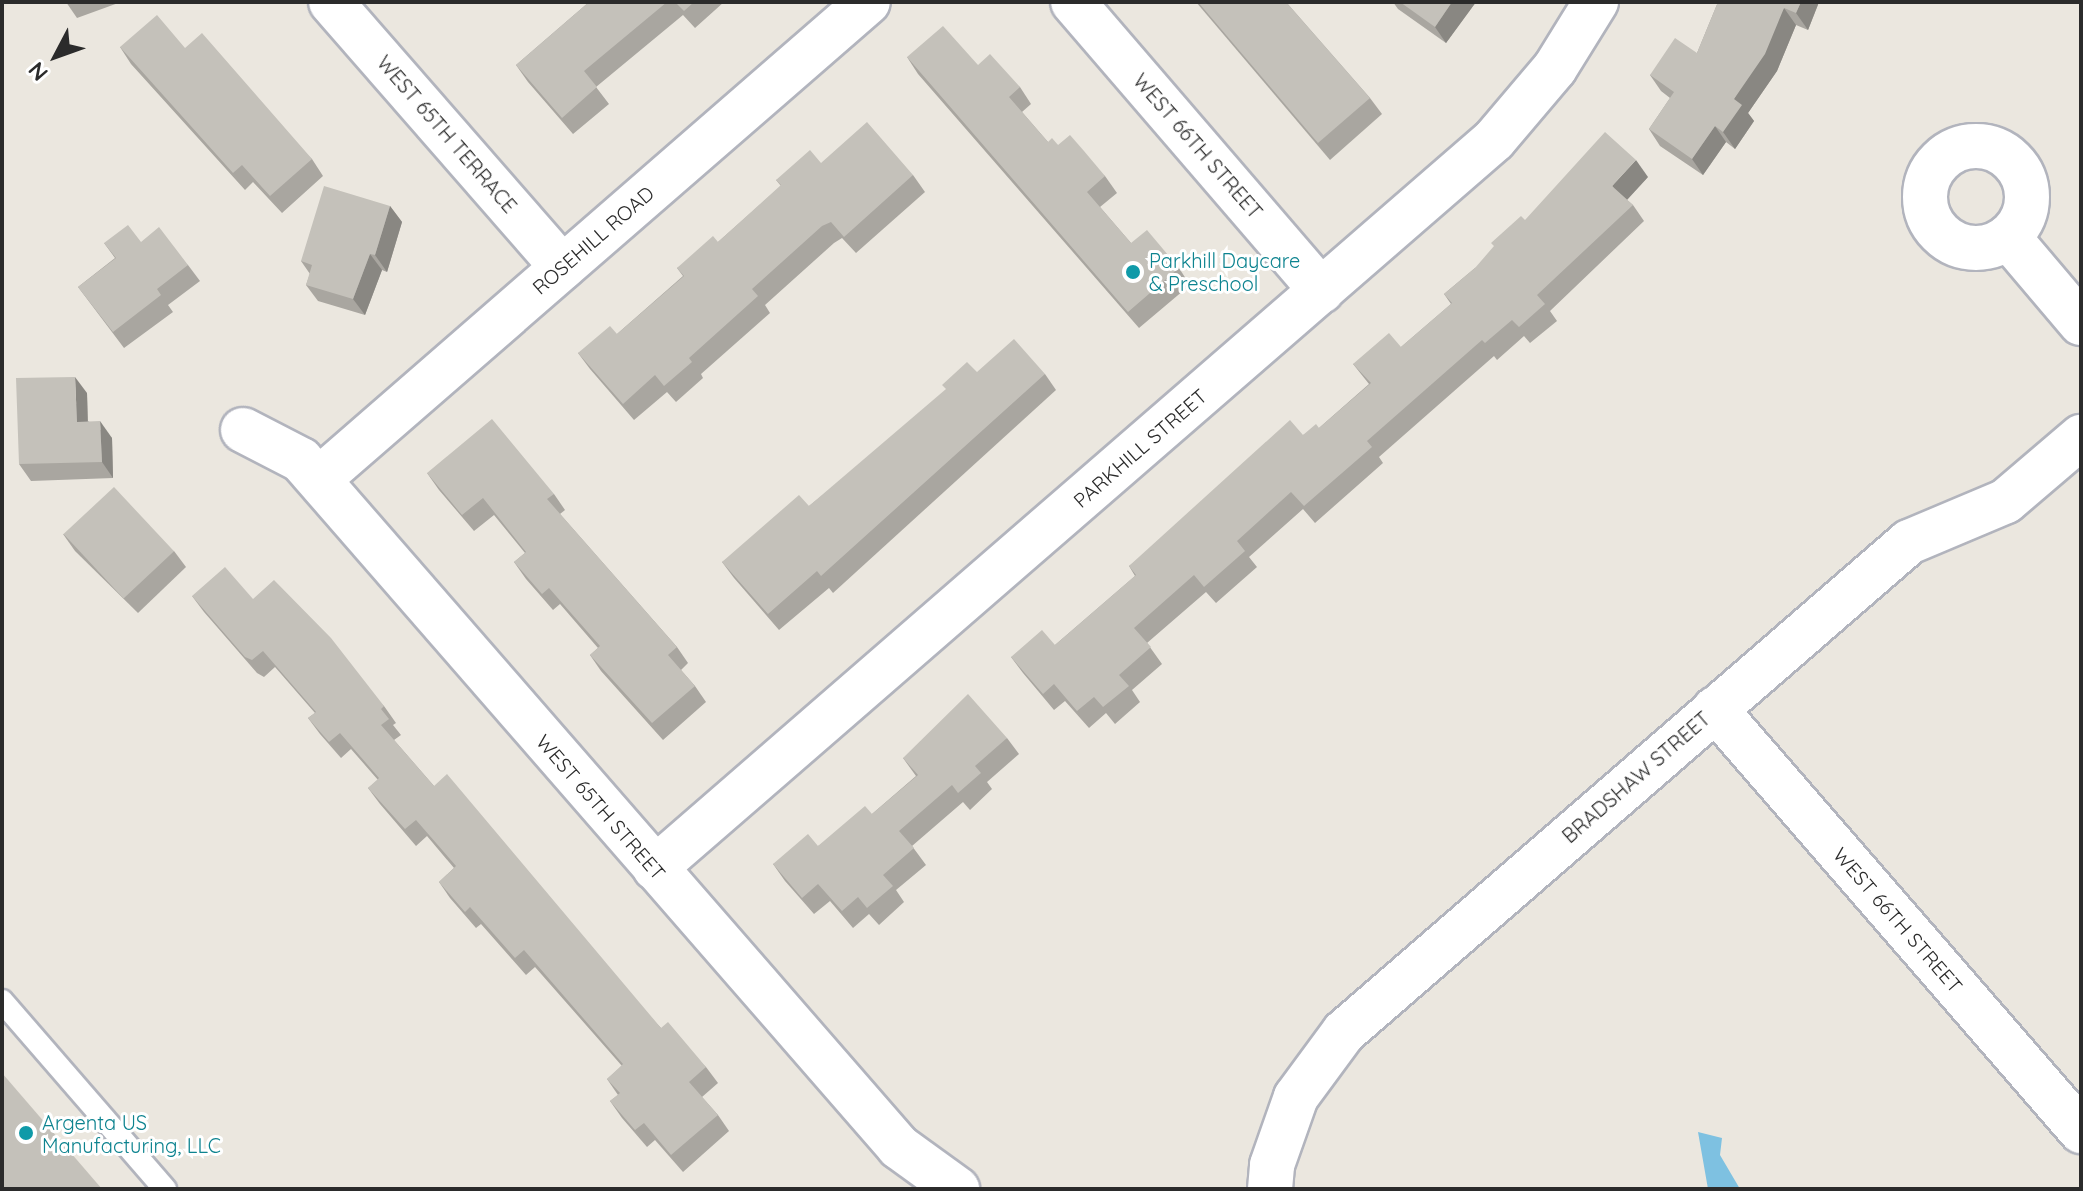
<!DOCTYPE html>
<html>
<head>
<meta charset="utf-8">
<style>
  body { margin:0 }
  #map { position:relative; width:2083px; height:1191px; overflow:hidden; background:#ebe7df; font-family:Quicksand,sans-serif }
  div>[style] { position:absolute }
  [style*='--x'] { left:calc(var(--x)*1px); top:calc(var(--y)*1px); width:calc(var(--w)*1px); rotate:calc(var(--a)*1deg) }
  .water>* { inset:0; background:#7ec1e1 }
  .roads { filter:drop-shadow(2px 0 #b2b4bd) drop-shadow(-2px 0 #b2b4bd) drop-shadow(0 2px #b2b4bd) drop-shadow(0 -2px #b2b4bd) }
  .service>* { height:22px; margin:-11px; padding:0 11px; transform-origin:11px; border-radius:11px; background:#fff }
  .minor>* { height:44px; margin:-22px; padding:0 22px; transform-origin:22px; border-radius:22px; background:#fff }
  .minor>.ring { margin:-22px; padding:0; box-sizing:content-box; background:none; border:44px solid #fff; border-radius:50% }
  .wall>* { inset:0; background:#a9a6a0 }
  .shaded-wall>* { inset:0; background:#898782 }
  .building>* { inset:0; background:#c4c1ba; transform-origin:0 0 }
  .dots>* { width:22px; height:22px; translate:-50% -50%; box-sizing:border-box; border:4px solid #fff; border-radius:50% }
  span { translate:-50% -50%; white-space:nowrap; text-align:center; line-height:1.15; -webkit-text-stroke:6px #fff; paint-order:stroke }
  .street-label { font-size:20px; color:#2b2b2b }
  .culture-label { font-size:20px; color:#0d838f }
  .left { translate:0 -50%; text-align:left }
  .frame { position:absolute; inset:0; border:4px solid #2b2b2b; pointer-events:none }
  .north { position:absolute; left:16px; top:16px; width:80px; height:80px; -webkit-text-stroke:6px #fff; paint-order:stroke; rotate:229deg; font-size:22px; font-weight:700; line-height:32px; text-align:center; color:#2b2b2b }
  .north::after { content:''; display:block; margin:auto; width:28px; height:36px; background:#2b2b2b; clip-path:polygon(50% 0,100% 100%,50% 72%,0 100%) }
</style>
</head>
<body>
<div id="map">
  <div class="water">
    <i style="clip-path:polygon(1698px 1132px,1722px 1138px,1720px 1155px,1740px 1189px,1708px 1189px)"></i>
  </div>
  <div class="roads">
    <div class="service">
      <i style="--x:2;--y:1001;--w:249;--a:49.1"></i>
    </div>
    <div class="minor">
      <i style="--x:331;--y:2;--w:352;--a:48.9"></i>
      <i style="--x:1073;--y:2;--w:381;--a:49.3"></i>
      <i class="ring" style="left:1925px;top:146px;width:58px;height:58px"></i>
      <i style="--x:2008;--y:237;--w:113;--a:49.7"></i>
      <i style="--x:243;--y:430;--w:65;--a:27.3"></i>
      <i style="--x:301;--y:460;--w:911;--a:48.96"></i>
      <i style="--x:899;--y:1147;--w:72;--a:35.9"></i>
      <i style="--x:319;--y:479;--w:727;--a:-40.99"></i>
      <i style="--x:1715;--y:709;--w:559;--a:49.06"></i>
      <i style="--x:655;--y:868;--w:1111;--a:-40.95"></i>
      <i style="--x:1494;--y:140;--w:94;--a:-49.7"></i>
      <i style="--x:1555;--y:68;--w:78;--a:-58.2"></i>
      <i style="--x:1270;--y:1189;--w:24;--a:-85"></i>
      <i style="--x:1272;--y:1165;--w:72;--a:-70.6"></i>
      <i style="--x:1296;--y:1097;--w:81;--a:-53.6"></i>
      <i style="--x:1344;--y:1032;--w:748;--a:-40.93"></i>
      <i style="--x:1909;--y:542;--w:105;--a:-22.9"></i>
      <i style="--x:2006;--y:501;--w:99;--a:-40.5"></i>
    </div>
  </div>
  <div class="wall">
    <i style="clip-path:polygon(66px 2px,121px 2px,77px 18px)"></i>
    <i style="clip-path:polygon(589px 2px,724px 2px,695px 28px,683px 15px,596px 87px,609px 104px,573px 134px,528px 82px,516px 65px)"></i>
    <i style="clip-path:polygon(1196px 2px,1286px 2px,1370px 98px,1382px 114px,1330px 160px)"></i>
    <i style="clip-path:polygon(1393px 2px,1476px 2px,1446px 43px,1398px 9px)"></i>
    <i style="clip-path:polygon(1718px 2px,1819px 2px,1808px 30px,1796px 25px,1777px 71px,1748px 113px,1754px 121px,1735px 149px,1726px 142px,1703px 175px,1660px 146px,1649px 129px,1670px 98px,1661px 91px,1650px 75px,1697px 53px)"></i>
    <i style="clip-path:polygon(120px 47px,185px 48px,312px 159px,323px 176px,282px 213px,253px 182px,245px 190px,131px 64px)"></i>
    <i style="clip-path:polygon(907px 57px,978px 65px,1020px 87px,1031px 104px,1022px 112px,1048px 142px,1058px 145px,1105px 176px,1117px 193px,1100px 207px,1131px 243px,1179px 268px,1190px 285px,1139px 328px,918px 74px)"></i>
    <i style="clip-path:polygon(821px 163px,913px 175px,925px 192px,856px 253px,842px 238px,834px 243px,765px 305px,770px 313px,701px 374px,703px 378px,676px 402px,667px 392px,634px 420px,590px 369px,578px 353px,617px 334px,683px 276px,677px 268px,718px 242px,781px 186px,776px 180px)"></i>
    <i style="clip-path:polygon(1648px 177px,1627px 200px,1633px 205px,1644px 221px,1550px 311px,1557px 321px,1530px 343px,1524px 336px,1497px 360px,1494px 356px,1379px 457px,1383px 463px,1315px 523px,1303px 509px,1249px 557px,1257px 567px,1216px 603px,1206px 592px,1147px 643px,1162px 664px,1132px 690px,1140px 702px,1115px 724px,1106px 713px,1089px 728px,1065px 701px,1054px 710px,1023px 673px,1011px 657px,1055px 645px,1135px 576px,1129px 566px,1303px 435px,1319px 428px,1369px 384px,1353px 364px,1401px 347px,1451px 304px,1444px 294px,1475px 268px)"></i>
    <i style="clip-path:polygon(390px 206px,402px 222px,387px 272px,382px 270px,365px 315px,318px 301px,306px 285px,310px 274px,301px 261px)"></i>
    <i style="clip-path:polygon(141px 242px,188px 265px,200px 281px,168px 305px,173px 312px,124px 348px,78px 287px,115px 258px,104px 243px)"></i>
    <i style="clip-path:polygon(977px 372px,1045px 374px,1056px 390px,833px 593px,829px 588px,779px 630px,734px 578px,722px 562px,809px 506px)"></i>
    <i style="clip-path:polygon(87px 393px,88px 421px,112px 438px,113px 478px,31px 481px,19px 464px)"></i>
    <i style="clip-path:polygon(427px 473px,554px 494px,565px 510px,560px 514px,677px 647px,688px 663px,681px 670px,695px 686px,706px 702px,663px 740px,601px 671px,590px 655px,598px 648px,560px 604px,553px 610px,526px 579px,514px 562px,525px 553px,494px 515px,474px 531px,439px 490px)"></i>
    <i style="clip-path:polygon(63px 534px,174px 551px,186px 567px,138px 613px,75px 551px)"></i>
    <i style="clip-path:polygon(192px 596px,253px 599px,384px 706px,396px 723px,393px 725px,401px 735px,394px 740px,434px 786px,661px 1028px,706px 1067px,718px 1083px,702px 1097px,718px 1115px,729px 1131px,683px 1172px,655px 1140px,647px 1147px,622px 1118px,610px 1101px,618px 1095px,607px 1079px,622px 1066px,535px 967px,526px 975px,481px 924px,476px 928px,450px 898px,439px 882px,454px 868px,427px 836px,416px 846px,380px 804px,368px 788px,378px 780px,351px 749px,341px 758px,320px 734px,308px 718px,315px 713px,275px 667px,264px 677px,257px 673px,204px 612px)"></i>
    <i style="clip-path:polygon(1007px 738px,1019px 754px,987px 782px,992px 789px,970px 810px,963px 802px,912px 846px,926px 865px,896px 890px,904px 902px,879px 925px,869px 914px,853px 928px,830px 901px,814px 914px,785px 881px,773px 864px,818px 846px,872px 814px,916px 776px,903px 758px)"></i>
  </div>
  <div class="shaded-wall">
    <i style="clip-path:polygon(1452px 2px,1476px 2px,1446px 43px,1435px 27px)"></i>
    <i style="clip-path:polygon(1801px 2px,1819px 2px,1808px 30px,1796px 13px)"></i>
    <i style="clip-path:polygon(1784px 8px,1796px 25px,1777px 71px,1748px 113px,1754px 121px,1735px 149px,1723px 132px,1734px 99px)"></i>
    <i style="clip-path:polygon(1715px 126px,1726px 142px,1703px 175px,1692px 159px)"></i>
    <i style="clip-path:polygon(1636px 160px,1648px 177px,1624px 203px,1612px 186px)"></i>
    <i style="clip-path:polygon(390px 206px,402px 222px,387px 272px,375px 255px)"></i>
    <i style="clip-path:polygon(370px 254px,382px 270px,365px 315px,353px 299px)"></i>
    <i style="clip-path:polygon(75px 377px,87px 393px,88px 438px,77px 422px)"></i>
    <i style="clip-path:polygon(100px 421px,112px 438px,113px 478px,102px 462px)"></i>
  </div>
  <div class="building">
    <i style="clip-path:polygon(589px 2px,667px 2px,584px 71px,597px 87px,562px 118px,516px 65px)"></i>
    <i style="clip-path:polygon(675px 2px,694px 2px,684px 11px)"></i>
    <i style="clip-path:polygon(1198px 2px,1286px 2px,1370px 98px,1318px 143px)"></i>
    <i style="clip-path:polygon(1400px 2px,1452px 2px,1435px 27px)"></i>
    <i style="clip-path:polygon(1718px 2px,1801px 2px,1796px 13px,1784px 8px,1765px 54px,1734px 99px,1742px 105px,1723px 132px,1715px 126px,1692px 159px,1649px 129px,1674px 92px,1650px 75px,1675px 38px,1697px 53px)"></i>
    <i style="clip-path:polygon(157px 15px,185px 48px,202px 33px,312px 159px,270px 196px,242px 165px,233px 173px,120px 47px)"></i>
    <i style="clip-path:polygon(943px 26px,978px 65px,990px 54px,1020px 87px,1009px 97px,1048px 142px,1052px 138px,1058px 145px,1070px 135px,1084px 151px,1105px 176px,1087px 192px,1131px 243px,1147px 230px,1179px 268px,1128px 312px,907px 57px)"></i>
    <i style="clip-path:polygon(867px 122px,913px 175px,844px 237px,831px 222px,822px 226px,752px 289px,758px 296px,689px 358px,692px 362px,664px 386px,655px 375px,623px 404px,578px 353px,610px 326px,617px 334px,684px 276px,677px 268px,713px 236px,718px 242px,781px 185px,776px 180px,810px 150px,821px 163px)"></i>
    <i style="clip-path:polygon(1605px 132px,1636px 160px,1612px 186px,1633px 205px,1537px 295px,1545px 304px,1519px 327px,1512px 320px,1485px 343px,1482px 340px,1367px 441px,1372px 447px,1304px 506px,1291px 492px,1237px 541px,1245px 551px,1204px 587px,1194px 575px,1134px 628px,1151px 647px,1119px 675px,1129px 686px,1103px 707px,1094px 697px,1077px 711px,1054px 684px,1043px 694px,1011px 657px,1042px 630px,1055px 645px,1136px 575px,1129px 566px,1290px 420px,1303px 435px,1316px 424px,1319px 428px,1371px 383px,1353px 364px,1389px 333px,1401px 347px,1452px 303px,1444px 294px,1475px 268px,1494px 246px,1491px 243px,1521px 216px,1525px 220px)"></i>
    <i style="clip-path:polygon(324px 186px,390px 206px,375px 255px,370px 254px,353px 299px,306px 285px,312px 265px,301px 261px)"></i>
    <i style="clip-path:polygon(128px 225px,141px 242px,159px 227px,188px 265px,157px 289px,161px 295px,113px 332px,78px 287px,116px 258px,104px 243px)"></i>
    <i style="clip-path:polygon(1014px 339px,1045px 374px,821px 576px,817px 571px,768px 614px,722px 562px,799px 495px,809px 506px,946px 389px,942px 385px,967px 362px,977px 372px)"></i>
    <i style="clip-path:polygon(75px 377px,77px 422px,100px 421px,102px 462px,19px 464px,16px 378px)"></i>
    <i style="clip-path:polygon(492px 419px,554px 494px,547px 499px,677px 647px,668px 655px,695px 686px,652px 723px,590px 655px,600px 646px,549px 588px,542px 594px,514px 562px,526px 552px,483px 498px,462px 515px,427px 473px)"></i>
    <i style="left:114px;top:487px;width:88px;height:69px;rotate:47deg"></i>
    <i style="clip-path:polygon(225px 567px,253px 599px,274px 580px,331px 638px,384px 706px,381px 709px,389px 719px,381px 725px,434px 786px,447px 774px,661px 1028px,668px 1022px,706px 1067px,689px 1082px,718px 1115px,671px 1155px,644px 1123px,635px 1130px,610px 1101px,620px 1093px,607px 1079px,623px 1064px,524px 950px,515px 958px,470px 907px,465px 912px,439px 882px,456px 866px,416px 820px,405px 829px,368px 788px,379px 778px,340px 733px,329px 742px,308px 718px,316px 712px,263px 651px,252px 660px,245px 657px,192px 596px)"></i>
    <i style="clip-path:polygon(968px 694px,1007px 738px,975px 766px,981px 773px,958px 793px,952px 785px,899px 831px,914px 848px,883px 875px,893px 886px,867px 908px,858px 897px,842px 911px,818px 884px,802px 898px,773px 864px,808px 834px,818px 846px,865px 806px,872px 814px,918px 775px,903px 758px)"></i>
    <i style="clip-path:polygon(2px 1073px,102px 1189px,2px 1189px)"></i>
  </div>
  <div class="dots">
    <i style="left:1133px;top:272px;background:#0f9aa8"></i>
    <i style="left:26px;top:1133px;background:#0f9aa8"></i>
  </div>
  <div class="street-label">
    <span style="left:447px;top:134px;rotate:49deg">WEST 65TH TERRACE</span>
    <span style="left:1198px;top:146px;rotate:49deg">WEST 66TH STREET</span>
    <span style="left:593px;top:240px;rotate:-41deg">ROSEHILL ROAD</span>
    <span style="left:1140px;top:448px;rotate:-41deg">PARKHILL STREET</span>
    <span style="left:1636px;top:777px;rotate:-41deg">BRADSHAW STREET</span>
    <span style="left:601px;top:807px;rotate:49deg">WEST 65TH STREET</span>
    <span style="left:1898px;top:920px;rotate:49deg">WEST 66TH STREET</span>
  </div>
  <div class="culture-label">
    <span class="left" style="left:1149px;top:272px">Parkhill Daycare<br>&amp; Preschool</span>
    <span class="left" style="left:42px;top:1134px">Argenta US<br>Manufacturing, LLC</span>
  </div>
  <div class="frame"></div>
  <div class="north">N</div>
</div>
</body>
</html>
